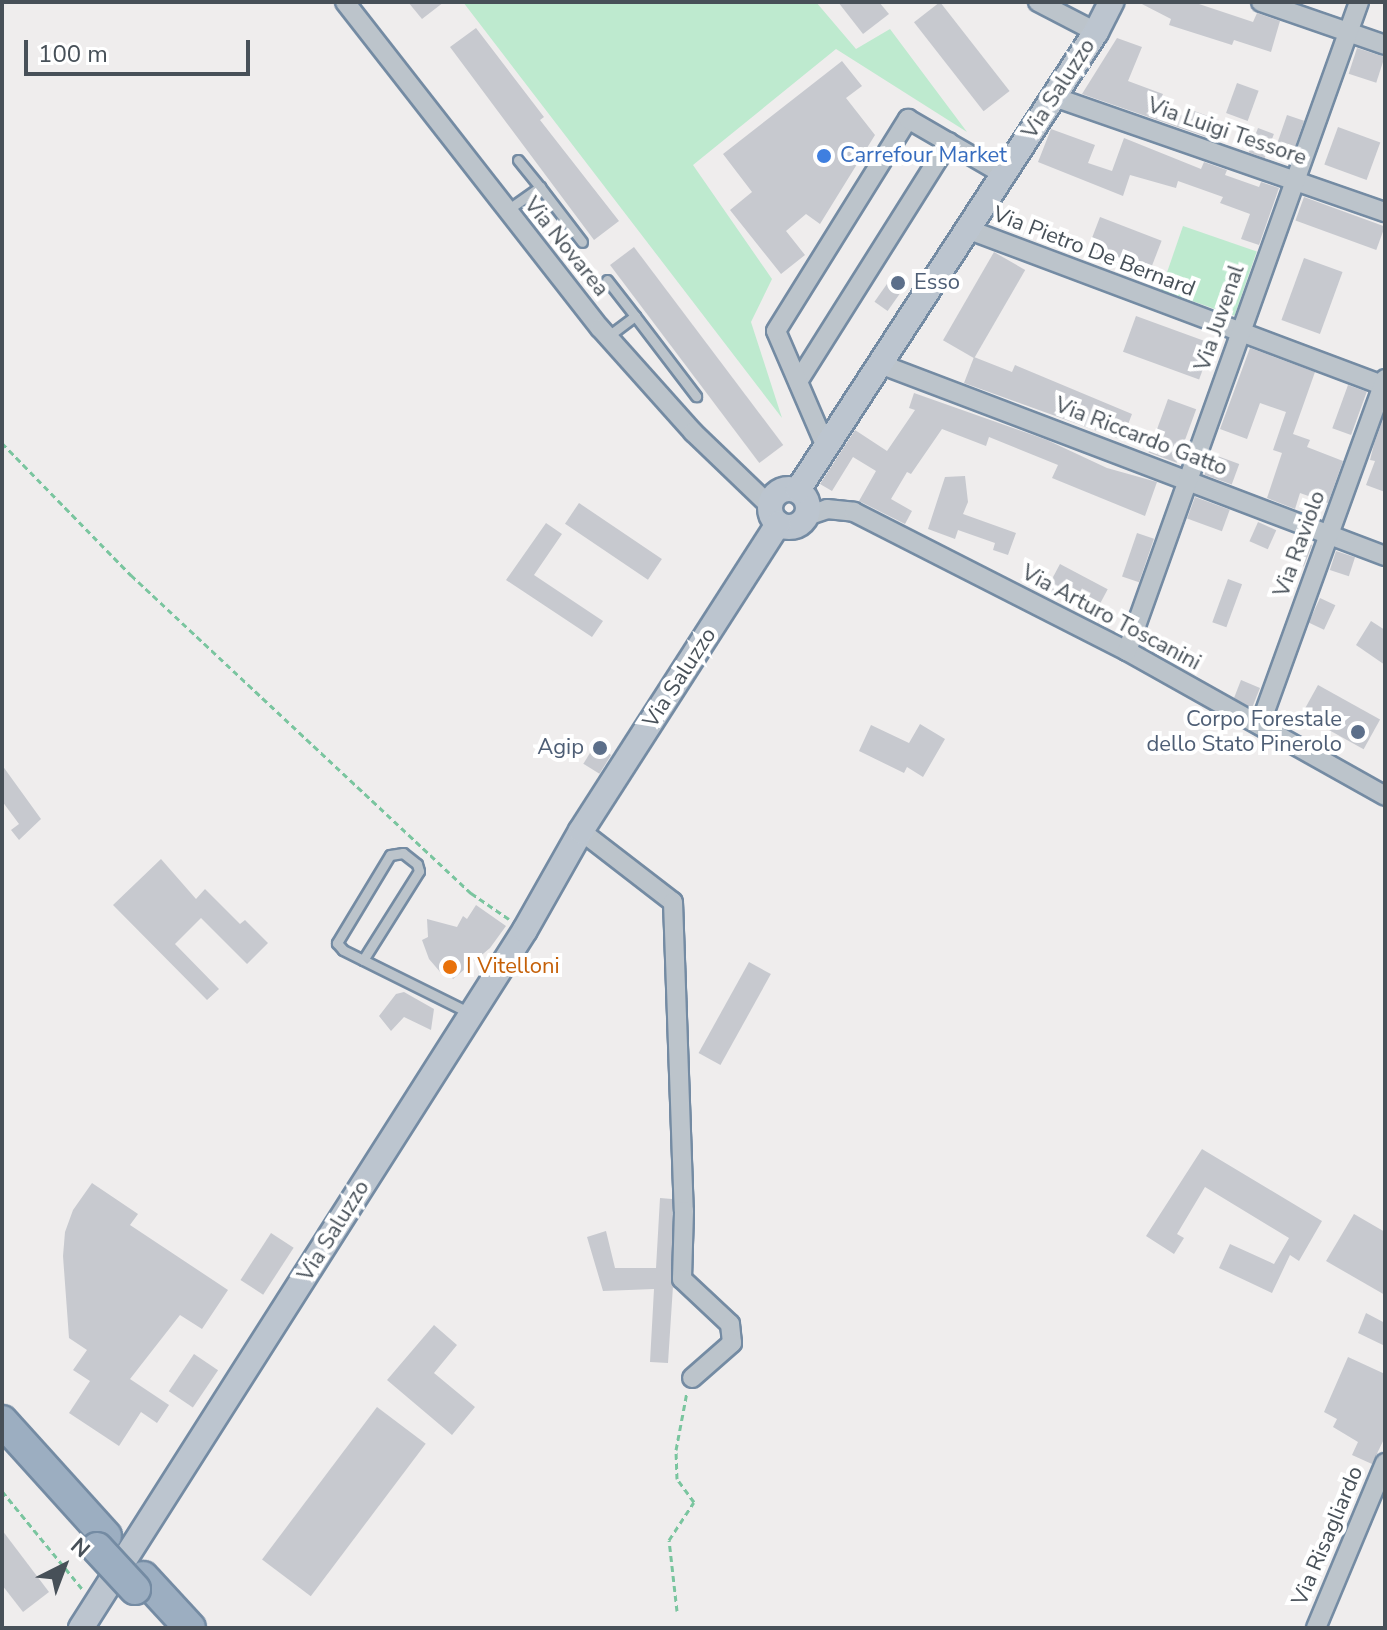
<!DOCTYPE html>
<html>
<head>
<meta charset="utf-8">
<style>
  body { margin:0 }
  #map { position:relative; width:1387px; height:1630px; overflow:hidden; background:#efeded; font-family:"Nunito Sans",sans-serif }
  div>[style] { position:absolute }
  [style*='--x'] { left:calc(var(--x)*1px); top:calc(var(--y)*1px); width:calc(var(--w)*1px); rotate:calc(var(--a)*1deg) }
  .green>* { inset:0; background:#beeacf; transform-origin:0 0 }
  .building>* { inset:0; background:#c7c9cf; transform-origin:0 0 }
  .path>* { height:3px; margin-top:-1.5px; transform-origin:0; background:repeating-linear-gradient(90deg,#7ac59f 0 6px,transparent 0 10px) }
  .roads { filter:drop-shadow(2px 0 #748ba3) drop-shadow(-2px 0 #748ba3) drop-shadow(0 2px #748ba3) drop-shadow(0 -2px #748ba3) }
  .service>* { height:9px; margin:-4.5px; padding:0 4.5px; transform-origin:4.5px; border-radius:4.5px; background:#bcc4cb }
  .minor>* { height:18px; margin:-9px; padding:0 9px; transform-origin:9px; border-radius:9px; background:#bcc4cb }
  .secondary>* { height:24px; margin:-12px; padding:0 12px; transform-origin:12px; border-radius:12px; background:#bcc5cf }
  .secondary>.ring { margin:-12px; padding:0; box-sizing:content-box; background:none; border:24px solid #bcc5cf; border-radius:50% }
  .trunk>* { height:30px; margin:-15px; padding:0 15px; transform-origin:15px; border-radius:15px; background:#9caec1 }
  .bridges { filter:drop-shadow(2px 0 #748ba3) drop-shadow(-2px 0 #748ba3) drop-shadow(0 2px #748ba3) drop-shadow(0 -2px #748ba3) }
  .trunk-bridge>* { height:30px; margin:-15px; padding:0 15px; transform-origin:15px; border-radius:15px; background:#9caec1 }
  .dots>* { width:22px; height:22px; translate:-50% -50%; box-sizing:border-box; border:4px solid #fff; border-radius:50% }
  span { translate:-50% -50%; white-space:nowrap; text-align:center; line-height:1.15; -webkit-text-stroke:8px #fff; paint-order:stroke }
  .street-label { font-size:22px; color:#475058 }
  .shop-label { font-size:22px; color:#366cbe }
  .left { translate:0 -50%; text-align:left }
  .service-label { font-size:22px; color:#4e5e75 }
  .right { translate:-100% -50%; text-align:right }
  .food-label { font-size:22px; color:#c56008 }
  .frame { position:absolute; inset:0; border:4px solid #475058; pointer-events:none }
  .north { position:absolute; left:24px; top:1526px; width:80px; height:80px; -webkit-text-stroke:6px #fff; paint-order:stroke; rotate:42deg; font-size:22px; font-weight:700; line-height:32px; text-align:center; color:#475058 }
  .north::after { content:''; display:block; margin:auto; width:28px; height:36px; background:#475058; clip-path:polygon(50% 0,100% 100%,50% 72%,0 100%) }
  .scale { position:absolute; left:24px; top:40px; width:226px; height:36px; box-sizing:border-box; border:4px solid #475058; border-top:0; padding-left:10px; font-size:24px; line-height:28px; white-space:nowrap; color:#475058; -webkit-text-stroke:6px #fff; paint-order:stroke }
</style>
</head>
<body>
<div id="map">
  <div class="green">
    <i style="clip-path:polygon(463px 2px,816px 2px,856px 49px,890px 29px,967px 132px,836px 49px,693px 165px,772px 279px,751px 322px,782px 418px)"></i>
    <i style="left:1183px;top:226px;width:78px;height:68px;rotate:19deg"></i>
  </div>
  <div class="building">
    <i style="clip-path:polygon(408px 2px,444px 2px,422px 19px)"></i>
    <i style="clip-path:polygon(838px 2px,879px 2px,889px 14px,863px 34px)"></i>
    <i style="left:940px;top:2px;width:113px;height:33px;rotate:52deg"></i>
    <i style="clip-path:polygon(1138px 2px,1193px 2px,1253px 22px,1257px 13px,1280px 21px,1271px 52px,1234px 40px,1232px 45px,1169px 25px,1171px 19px)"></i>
    <i style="clip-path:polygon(476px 28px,544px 117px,540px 120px,619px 221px,594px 240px,450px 47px)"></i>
    <i style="clip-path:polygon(1117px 38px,1142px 47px,1128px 81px,1163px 94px,1158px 107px,1192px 119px,1194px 111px,1219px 120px,1212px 139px,1082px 94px)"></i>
    <i style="left:1357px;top:48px;width:29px;height:27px;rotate:18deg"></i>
    <i style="clip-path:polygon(842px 61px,862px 86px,846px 98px,875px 135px,820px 224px,806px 214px,786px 231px,805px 255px,781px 274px,730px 210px,752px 192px,723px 154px)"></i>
    <i style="left:1237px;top:83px;width:23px;height:32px;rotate:20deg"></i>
    <i style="left:1287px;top:115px;width:18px;height:31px;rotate:19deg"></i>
    <i style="left:1338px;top:127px;width:45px;height:40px;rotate:20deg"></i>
    <i style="left:1258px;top:128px;width:17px;height:26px;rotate:21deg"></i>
    <i style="clip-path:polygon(1051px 129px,1095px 145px,1088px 163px,1112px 171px,1124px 138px,1201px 169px,1204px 162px,1227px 170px,1225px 175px,1259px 187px,1261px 182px,1279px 188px,1259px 245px,1241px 239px,1250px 214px,1220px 203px,1223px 197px,1178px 181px,1176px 188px,1130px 175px,1123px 196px,1038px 162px)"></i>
    <i style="left:1304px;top:197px;width:86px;height:25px;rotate:20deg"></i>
    <i style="left:1100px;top:217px;width:66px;height:35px;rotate:21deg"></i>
    <i style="left:634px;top:247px;width:248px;height:30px;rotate:53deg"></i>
    <i style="left:994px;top:252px;width:36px;height:102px;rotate:30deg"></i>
    <i style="left:1304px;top:258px;width:41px;height:66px;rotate:20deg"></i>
    <i style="left:894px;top:274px;width:16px;height:34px;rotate:35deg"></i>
    <i style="left:1136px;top:316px;width:81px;height:38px;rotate:20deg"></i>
    <i style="clip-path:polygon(1250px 348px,1315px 372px,1293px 434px,1310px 440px,1307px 447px,1343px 461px,1328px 503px,1300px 493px,1295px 509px,1267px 498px,1282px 453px,1273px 450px,1286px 412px,1260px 403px,1247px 439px,1220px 429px)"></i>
    <i style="clip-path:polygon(974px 357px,1012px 372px,1015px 365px,1132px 414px,1122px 440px,964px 383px)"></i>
    <i style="left:1348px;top:385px;width:20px;height:46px;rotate:20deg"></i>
    <i style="clip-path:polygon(914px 393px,1047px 440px,1107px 468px,1157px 482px,1145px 516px,1052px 478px,1058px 465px,989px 437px,986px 446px,942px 429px,911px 474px,907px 472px,891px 499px,912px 511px,905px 524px,859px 501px,876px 471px,853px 457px,832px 491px,820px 484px,855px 430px,887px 451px,915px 410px,909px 408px)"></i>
    <i style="left:1168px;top:399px;width:30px;height:57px;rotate:20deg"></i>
    <i style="clip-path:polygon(1385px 414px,1385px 492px,1366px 485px,1375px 461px,1370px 460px,1374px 444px)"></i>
    <i style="left:1212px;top:454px;width:29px;height:22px;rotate:20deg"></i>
    <i style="clip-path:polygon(965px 476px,968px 502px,963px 514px,1016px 533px,1008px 555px,993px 550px,995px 543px,958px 530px,955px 539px,928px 529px,945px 477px)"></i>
    <i style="left:1195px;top:497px;width:37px;height:23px;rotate:20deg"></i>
    <i style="left:579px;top:503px;width:100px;height:25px;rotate:34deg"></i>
    <i style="left:1258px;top:522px;width:20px;height:21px;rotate:24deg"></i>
    <i style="clip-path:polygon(546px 523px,562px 534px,534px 575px,603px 621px,592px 637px,506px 580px)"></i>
    <i style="left:1137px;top:533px;width:18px;height:46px;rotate:19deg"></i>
    <i style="left:1299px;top:540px;width:14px;height:23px;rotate:21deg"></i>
    <i style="left:1336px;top:551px;width:20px;height:20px;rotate:18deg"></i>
    <i style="left:1060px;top:564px;width:54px;height:29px;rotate:28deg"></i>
    <i style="left:1228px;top:579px;width:15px;height:46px;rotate:20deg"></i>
    <i style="left:1320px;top:598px;width:17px;height:27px;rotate:25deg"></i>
    <i style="clip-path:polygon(1371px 621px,1385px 630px,1385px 665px,1356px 645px)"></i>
    <i style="clip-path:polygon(1241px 680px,1260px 688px,1252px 708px,1234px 698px)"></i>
    <i style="left:1318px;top:685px;width:71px;height:34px;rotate:29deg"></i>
    <i style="clip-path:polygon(920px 724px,945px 739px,923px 777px,907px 767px,904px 773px,859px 751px,871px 725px,909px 743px)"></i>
    <i style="left:595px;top:745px;width:19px;height:22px;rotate:32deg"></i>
    <i style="clip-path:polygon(2px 765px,41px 819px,19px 840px,11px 830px,19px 824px,2px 801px)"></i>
    <i style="clip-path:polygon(161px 859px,196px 899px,205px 889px,240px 924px,245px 920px,268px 943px,247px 964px,201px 918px,175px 944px,219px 989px,207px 1000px,113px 905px)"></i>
    <i style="clip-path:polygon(476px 905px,506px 926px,490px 948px,453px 979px,446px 969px,441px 973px,429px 959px,422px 940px,428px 937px,427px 919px,457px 927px,463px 916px,467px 919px)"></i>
    <i style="left:749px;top:962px;width:25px;height:104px;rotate:29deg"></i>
    <i style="clip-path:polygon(404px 992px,434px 1009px,431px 1030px,404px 1017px,391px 1031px,379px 1016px,396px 994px)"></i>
    <i style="clip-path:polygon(1202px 1149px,1322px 1221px,1299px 1261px,1290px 1255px,1272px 1293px,1219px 1268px,1230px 1244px,1274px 1264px,1289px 1238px,1205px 1187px,1177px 1234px,1184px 1238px,1174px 1254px,1146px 1236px)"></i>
    <i style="clip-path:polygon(92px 1183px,138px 1214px,130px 1225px,228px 1290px,202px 1329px,180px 1315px,130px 1379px,169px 1405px,157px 1423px,141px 1412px,119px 1446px,69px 1413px,90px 1381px,73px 1370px,87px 1350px,69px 1338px,63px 1256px,65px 1232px,73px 1210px)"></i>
    <i style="clip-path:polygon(660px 1198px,672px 1199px,673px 1286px,668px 1363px,650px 1362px,654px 1289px,603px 1291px,587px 1237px,606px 1231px,615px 1268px,656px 1268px)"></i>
    <i style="clip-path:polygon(1354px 1214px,1385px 1232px,1385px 1295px,1326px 1261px)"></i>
    <i style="left:271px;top:1233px;width:27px;height:56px;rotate:33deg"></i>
    <i style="clip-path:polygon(1366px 1313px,1385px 1323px,1385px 1346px,1358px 1333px)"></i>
    <i style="clip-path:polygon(434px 1325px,457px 1345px,434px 1373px,475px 1407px,452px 1435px,387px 1380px)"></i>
    <i style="left:194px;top:1354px;width:29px;height:45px;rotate:34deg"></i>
    <i style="clip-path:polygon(1348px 1357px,1385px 1374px,1385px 1437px,1372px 1464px,1352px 1455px,1358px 1442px,1333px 1427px,1337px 1419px,1324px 1412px)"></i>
    <i style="left:377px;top:1407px;width:61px;height:191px;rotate:37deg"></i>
    <i style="clip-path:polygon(2px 1530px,49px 1592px,23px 1612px,2px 1585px)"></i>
  </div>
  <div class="path">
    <i style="--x:2;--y:443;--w:185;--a:45.7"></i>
    <i style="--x:131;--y:575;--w:466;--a:43.1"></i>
    <i style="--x:471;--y:893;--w:46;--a:34.4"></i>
    <i style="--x:2;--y:1491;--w:128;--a:50.7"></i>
    <i style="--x:677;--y:1611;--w:71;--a:-96.4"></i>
    <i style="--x:669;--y:1540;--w:45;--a:-56.7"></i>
    <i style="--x:694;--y:1502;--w:29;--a:-126"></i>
    <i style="--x:677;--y:1479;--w:29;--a:-92"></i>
    <i style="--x:676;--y:1450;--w:59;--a:-79.3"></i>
  </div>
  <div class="roads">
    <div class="service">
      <i style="--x:518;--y:160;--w:35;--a:51"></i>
      <i style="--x:506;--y:211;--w:42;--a:-35.2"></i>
      <i style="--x:540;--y:187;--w:69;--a:52.6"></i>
      <i style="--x:607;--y:280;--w:46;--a:52.1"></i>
      <i style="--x:635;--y:316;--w:34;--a:143"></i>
      <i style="--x:635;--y:316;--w:101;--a:52.7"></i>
      <i style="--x:363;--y:960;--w:105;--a:-57.8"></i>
      <i style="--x:419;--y:871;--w:7;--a:-106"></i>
      <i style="--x:417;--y:864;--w:18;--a:-142"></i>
      <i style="--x:403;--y:853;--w:13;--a:171"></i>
      <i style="--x:390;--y:855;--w:103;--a:121.1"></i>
      <i style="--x:337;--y:943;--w:9;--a:49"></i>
      <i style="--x:343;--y:950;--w:142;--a:26.4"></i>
    </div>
    <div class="minor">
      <i style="--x:345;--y:2;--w:414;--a:52"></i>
      <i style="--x:600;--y:328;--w:140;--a:48.2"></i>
      <i style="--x:693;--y:432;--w:105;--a:43.8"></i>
      <i style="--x:1038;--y:2;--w:65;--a:27.3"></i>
      <i style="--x:1261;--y:2;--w:131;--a:19.1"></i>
      <i style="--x:1054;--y:97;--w:350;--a:19.2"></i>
      <i style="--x:967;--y:229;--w:447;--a:20.6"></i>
      <i style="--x:880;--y:364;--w:540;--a:20.82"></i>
      <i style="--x:799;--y:380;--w:281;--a:-57.8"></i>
      <i style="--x:826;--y:447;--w:126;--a:-113.3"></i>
      <i style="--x:776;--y:331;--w:250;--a:-58.1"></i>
      <i style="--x:908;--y:119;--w:110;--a:30.1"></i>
      <i style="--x:807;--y:516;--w:21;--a:-19"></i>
      <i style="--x:827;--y:509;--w:27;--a:6"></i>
      <i style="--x:854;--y:512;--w:306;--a:27"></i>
      <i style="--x:1127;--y:651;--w:296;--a:29.3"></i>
      <i style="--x:1127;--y:651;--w:689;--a:-70.33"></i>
      <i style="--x:1260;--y:725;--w:368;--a:-70.1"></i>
      <i style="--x:581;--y:831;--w:116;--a:37.7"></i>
      <i style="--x:673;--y:902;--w:309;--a:88"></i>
      <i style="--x:684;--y:1211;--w:68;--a:91.7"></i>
      <i style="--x:682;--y:1279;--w:66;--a:43.2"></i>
      <i style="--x:730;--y:1324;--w:19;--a:84"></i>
      <i style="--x:732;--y:1343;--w:53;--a:138.8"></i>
      <i style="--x:1316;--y:1628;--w:179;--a:-67.3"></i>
    </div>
    <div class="secondary">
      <i class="ring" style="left:770px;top:489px;width:14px;height:14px"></i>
      <i style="--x:798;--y:490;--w:546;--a:-56.95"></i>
      <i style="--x:1096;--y:32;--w:34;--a:-63"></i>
      <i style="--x:81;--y:1628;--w:827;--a:-57.54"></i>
      <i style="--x:525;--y:930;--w:114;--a:-60.5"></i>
      <i style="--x:581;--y:831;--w:365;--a:-57.3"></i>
    </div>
    <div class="trunk">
      <i style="--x:2;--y:1421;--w:155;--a:47.9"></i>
      <i style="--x:143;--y:1577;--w:69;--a:47.3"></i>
    </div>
  </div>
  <div class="bridges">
    <div class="trunk-bridge">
      <i style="--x:97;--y:1548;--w:56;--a:47.2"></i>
    </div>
  </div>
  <div class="dots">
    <i style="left:824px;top:156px;background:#3f7fe0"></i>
    <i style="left:898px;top:283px;background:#5c6f8a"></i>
    <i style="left:1358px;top:732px;background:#5c6f8a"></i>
    <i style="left:600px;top:748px;background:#5c6f8a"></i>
    <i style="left:450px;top:967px;background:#e8710a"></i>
  </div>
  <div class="street-label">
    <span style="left:1059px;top:89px;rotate:-57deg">Via Saluzzo</span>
    <span style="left:1227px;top:132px;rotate:19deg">Via Luigi Tessore</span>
    <span style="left:566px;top:247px;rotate:51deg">Via Novarea</span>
    <span style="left:1094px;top:252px;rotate:21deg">Via Pietro De Bernard</span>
    <span style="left:1220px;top:318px;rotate:-71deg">Via Juvenal</span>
    <span style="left:1141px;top:437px;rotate:21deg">Via Riccardo Gatto</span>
    <span style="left:1300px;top:544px;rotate:-70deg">Via Raviolo</span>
    <span style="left:1111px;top:618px;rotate:28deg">Via Arturo Toscanini</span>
    <span style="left:680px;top:678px;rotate:-57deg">Via Saluzzo</span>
    <span style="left:334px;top:1231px;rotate:-58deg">Via Saluzzo</span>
    <span style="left:1328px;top:1536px;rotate:-67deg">Via Risagliardo</span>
  </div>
  <div class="shop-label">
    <span class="left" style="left:840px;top:156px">Carrefour Market</span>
  </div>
  <div class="service-label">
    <span class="left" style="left:914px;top:283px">Esso</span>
    <span class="right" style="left:1342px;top:732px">Corpo Forestale<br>dello Stato Pinerolo</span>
    <span class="right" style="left:584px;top:748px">Agip</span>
  </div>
  <div class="food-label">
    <span class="left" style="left:466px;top:967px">I Vitelloni</span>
  </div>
  <div class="frame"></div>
  <div class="north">N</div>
  <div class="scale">100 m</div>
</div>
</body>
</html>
